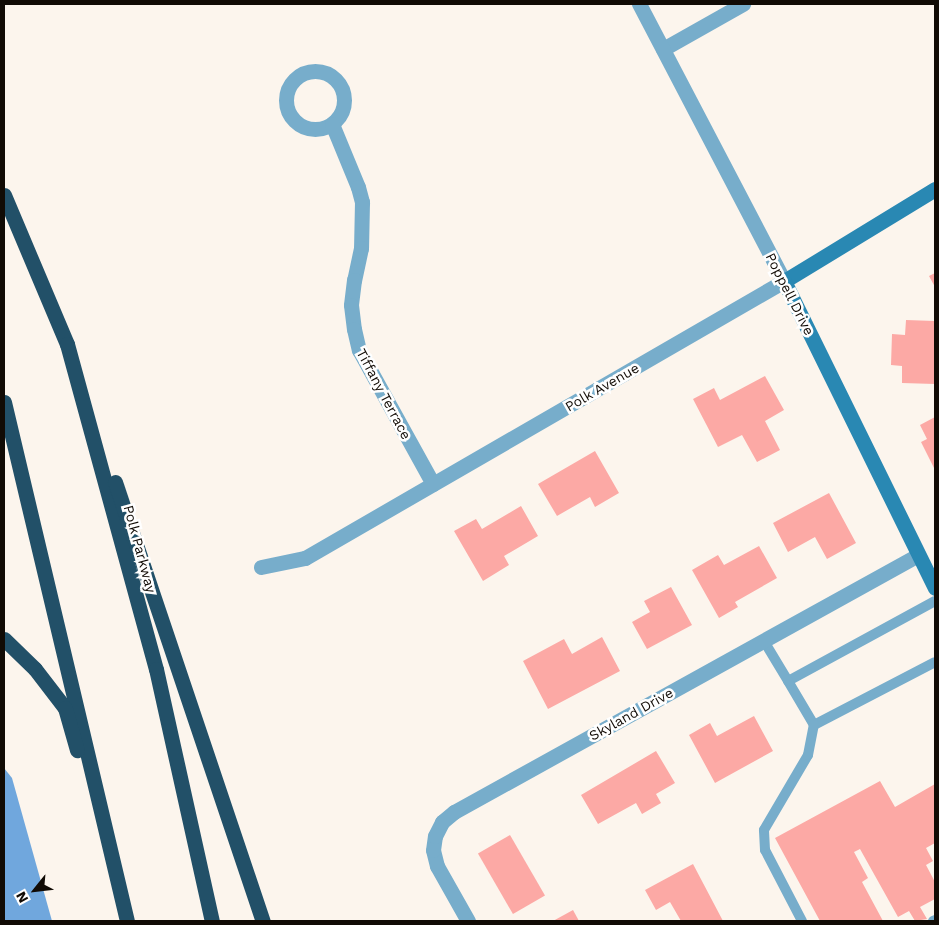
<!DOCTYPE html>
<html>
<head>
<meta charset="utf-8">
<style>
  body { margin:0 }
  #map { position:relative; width:939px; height:925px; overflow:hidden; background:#fcf5ed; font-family:"Work Sans",sans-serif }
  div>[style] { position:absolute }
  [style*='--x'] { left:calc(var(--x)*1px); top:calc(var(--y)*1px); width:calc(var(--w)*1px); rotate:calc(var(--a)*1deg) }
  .water>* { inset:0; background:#70a7dd }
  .building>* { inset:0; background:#fca9a5; transform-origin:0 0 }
  .lane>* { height:10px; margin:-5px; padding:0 5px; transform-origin:5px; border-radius:5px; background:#77adcb }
  .street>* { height:15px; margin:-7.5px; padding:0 7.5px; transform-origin:7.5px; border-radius:7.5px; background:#77adcb }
  .street>.ring { margin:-7.5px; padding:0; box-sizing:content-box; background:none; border:15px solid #77adcb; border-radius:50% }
  .secondary>* { height:15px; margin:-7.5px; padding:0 7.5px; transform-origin:7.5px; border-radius:7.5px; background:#2988b3 }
  .highway>* { height:15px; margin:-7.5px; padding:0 7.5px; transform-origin:7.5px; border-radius:7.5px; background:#225068 }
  span { translate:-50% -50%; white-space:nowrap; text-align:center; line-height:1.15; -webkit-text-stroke:5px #fff; paint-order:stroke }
  .street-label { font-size:14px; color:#110b05 }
  .frame { position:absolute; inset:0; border:5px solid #110b05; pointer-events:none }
  .north { position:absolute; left:10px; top:865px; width:50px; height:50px; -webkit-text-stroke:4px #fff; paint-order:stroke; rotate:241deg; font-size:14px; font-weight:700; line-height:20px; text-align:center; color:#110b05 }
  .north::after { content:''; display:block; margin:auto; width:18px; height:22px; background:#110b05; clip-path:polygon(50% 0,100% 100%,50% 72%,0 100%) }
</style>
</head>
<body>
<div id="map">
  <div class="water">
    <i style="clip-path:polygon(4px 768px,12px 778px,52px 921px,4px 921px)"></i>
  </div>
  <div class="building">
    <i style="clip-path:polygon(935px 273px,935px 287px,929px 276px)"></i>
    <i style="clip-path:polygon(906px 320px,935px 321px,935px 384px,902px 383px,902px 366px,891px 365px,892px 334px,905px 335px)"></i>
    <i style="clip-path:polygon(765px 376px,784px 410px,765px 421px,780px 450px,757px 462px,742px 435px,718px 447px,693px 399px,714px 388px,720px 400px)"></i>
    <i style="clip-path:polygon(935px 417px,935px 470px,921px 442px,927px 439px,920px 425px)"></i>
    <i style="clip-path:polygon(595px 451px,619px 493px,595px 507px,590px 497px,557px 516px,538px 484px)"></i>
    <i style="clip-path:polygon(829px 493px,856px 543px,827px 559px,815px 537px,788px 552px,773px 523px)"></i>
    <i style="clip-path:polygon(521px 506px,538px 536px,504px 556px,509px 565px,483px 581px,454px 531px,476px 519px,482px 529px)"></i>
    <i style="clip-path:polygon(759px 546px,777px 578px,735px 602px,738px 607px,719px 618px,692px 570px,718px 555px,724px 565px)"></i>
    <i style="clip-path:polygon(671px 587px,692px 625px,647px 649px,632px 622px,650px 612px,644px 601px)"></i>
    <i style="clip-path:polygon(602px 637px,620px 671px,548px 709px,523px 661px,564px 639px,572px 654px)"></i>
    <i style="clip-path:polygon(754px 716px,773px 751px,715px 783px,689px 735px,710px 723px,717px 736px)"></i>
    <i style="clip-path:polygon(656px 751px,675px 783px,656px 794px,661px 803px,642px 814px,636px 803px,598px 824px,581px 795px)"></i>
    <i style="clip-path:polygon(880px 781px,895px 807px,935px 784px,935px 843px,926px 848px,933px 861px,926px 865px,935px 882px,935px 899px,920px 907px,927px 919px,915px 921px,909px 911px,898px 917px,860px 849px,854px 852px,868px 878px,862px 882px,883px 921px,820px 921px,775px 838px)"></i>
    <i style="left:510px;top:835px;width:70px;height:37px;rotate:60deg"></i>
    <i style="clip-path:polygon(693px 864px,723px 921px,681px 921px,670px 902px,656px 910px,645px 890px)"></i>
    <i style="clip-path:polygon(573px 910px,579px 921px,553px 921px)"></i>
  </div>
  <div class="lane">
    <i style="--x:935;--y:601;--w:167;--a:151.4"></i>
    <i style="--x:788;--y:681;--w:51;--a:59.4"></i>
    <i style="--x:814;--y:725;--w:136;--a:-27.5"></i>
    <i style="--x:764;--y:641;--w:47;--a:59"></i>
    <i style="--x:802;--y:921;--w:80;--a:-117.5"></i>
    <i style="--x:765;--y:850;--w:20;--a:-93"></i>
    <i style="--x:764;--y:830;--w:87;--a:-59.6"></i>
    <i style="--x:808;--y:755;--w:31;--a:-79"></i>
    <i style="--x:933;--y:921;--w:2;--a:-27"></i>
  </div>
  <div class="street">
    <i style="--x:663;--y:49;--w:92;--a:-29.4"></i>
    <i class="ring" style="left:286px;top:71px;width:43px;height:43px"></i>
    <i style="--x:332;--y:124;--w:68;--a:67.6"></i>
    <i style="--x:358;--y:187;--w:16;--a:75"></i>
    <i style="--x:362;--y:202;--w:46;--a:91.2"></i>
    <i style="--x:361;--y:248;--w:33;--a:102"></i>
    <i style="--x:354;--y:280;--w:25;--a:97"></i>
    <i style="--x:351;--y:305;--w:24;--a:83"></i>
    <i style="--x:354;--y:329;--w:22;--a:77"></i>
    <i style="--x:359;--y:350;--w:153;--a:61.1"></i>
    <i style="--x:261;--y:567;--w:45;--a:-11.6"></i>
    <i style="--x:305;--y:558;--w:553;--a:-30.04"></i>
    <i style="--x:784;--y:281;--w:313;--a:-117.6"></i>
    <i style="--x:468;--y:921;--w:63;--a:-119.4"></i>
    <i style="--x:437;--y:866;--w:16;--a:-104"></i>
    <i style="--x:433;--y:850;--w:14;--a:-82"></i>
    <i style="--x:435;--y:836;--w:16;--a:-63"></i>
    <i style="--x:442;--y:822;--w:16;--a:-40"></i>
    <i style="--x:454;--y:812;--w:530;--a:-28.98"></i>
  </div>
  <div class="secondary">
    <i style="--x:935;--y:189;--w:177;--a:148.6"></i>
    <i style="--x:784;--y:281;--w:342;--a:63.8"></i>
  </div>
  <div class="highway">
    <i style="--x:4;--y:195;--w:162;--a:67.1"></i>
    <i style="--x:67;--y:344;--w:337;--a:74.7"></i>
    <i style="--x:156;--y:669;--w:258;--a:77.5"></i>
    <i style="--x:4;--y:402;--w:533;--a:76.67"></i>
    <i style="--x:115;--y:482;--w:463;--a:71.4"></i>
    <i style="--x:4;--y:639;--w:43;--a:44.1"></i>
    <i style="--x:35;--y:669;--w:49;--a:52.4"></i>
    <i style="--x:65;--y:708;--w:44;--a:74.1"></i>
  </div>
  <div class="street-label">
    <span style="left:790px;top:294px;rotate:63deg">Poppell Drive</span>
    <span style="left:602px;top:387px;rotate:-30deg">Polk Avenue</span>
    <span style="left:384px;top:394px;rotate:62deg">Tiffany Terrace</span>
    <span style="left:140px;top:549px;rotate:75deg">Polk Parkway</span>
    <span style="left:631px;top:714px;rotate:-29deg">Skyland Drive</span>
  </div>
  <div class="frame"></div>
  <div class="north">N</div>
</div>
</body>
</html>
